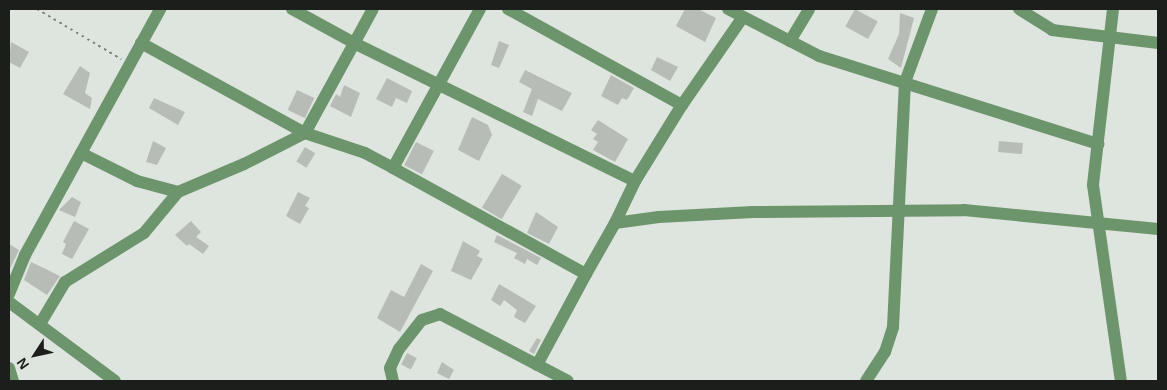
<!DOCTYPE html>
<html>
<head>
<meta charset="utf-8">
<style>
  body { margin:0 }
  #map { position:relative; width:1167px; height:390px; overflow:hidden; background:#dee4de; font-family:Arial,sans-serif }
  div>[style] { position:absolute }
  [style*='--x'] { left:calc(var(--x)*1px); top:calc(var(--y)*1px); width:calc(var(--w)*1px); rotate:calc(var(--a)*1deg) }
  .building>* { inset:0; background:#b7bcb7; transform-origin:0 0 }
  .path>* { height:2px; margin-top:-1px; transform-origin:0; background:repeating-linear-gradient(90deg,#7f837f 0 2.5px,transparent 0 6.5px) }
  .minor>* { height:12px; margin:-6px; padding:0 6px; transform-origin:6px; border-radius:6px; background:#6d956c }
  span { translate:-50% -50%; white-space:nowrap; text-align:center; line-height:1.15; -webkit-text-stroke:4.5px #dee4de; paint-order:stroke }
  .frame { position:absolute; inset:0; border:10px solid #1c1e1c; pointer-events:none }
  .north { position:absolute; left:10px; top:330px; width:50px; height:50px; -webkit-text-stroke:4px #dee4de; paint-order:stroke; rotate:235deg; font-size:14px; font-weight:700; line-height:20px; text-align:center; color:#1c1e1c }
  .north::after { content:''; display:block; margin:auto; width:18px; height:22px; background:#1c1e1c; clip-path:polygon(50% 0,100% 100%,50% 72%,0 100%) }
</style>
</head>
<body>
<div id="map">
  <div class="building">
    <i style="clip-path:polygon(685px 9px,698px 9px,716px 18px,705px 42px,676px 26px)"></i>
    <i style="left:855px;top:9px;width:26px;height:20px;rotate:29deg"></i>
    <i style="clip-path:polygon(900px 13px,914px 18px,901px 68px,888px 59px,899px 34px)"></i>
    <i style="clip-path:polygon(499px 41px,509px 45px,499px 68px,491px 65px)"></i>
    <i style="clip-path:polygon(11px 42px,29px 52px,20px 68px,9px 62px)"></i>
    <i style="clip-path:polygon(657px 57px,678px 67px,670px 81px,651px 70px)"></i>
    <i style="clip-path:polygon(80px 66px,90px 73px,85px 93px,92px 98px,90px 109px,63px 94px)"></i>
    <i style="clip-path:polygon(525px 70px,572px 93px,562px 111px,538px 99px,532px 116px,523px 112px,532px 89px,519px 82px)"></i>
    <i style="clip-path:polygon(611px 75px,634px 88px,627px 100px,622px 98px,618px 105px,601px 96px)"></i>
    <i style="clip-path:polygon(387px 78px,412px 91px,407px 103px,396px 98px,392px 107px,376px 99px)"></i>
    <i style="clip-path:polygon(344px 85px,360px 93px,351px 117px,330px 106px,336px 94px,340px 97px)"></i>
    <i style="left:297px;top:90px;width:19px;height:22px;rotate:25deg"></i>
    <i style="clip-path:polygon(154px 98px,185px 112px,178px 125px,149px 108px)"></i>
    <i style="clip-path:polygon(472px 117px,488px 125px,492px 135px,479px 161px,458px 150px)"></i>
    <i style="clip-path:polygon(598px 120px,628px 139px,615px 162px,593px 150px,598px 142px,593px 139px,597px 134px,591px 130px)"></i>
    <i style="clip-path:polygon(153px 141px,166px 148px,157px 165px,146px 162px)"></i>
    <i style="left:999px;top:141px;width:24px;height:11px;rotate:5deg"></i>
    <i style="left:416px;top:142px;width:20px;height:26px;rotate:27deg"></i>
    <i style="left:305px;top:147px;width:12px;height:17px;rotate:31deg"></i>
    <i style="left:502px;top:174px;width:23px;height:39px;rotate:31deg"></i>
    <i style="clip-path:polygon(298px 192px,310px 198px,305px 206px,309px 208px,300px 224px,286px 216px)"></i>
    <i style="clip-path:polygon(72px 197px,81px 202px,75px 217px,59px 210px)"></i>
    <i style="clip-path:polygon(536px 212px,558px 227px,549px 244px,527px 233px)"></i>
    <i style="clip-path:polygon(74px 221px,89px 229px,72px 259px,62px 254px,66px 244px,63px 242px)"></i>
    <i style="clip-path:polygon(191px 221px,201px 232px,196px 237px,209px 246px,203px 254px,189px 244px,187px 246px,175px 235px)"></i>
    <i style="clip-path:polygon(497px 235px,541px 258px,537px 265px,527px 259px,525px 264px,514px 258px,517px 253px,494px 242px)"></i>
    <i style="clip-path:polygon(463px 241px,480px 251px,477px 256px,483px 259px,471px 280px,451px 271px)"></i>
    <i style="clip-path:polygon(9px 244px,19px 250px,9px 271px)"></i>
    <i style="clip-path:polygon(31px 262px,60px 276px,47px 295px,24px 280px)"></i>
    <i style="clip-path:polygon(421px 264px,433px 271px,400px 332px,377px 318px,391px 290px,404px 297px)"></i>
    <i style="clip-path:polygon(499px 284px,536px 306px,525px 323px,514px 317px,517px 310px,504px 300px,500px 306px,491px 300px)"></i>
    <i style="clip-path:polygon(537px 338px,541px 340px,534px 354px,529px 351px)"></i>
    <i style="left:407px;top:353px;width:11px;height:13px;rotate:27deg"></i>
    <i style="clip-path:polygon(442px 362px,454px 370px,449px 379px,437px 373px)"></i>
  </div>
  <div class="path">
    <i style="--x:37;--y:9;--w:98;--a:30.8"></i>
  </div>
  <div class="minor">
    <i style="--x:292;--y:9;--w:71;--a:28.7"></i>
    <i style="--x:354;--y:43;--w:313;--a:26.2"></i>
    <i style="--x:508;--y:9;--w:199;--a:28.9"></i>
    <i style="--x:682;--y:105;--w:107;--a:-55.3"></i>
    <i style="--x:728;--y:9;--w:102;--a:27.3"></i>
    <i style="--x:819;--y:56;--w:293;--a:17.5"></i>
    <i style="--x:1019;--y:9;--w:39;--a:32"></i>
    <i style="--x:1052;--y:30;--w:107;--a:7"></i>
    <i style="--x:1113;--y:9;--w:177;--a:96.5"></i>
    <i style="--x:1093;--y:185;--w:198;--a:81.9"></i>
    <i style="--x:790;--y:41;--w:37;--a:-59"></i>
    <i style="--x:141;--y:43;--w:187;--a:28.8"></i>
    <i style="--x:305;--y:133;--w:63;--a:18.4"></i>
    <i style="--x:365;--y:153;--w:32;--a:28"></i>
    <i style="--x:393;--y:168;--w:181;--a:-61.3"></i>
    <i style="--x:81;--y:153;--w:63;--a:26.6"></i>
    <i style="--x:137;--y:181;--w:42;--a:15"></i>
    <i style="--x:178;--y:192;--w:72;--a:-23"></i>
    <i style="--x:244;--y:164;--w:68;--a:-26.9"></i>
    <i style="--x:305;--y:133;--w:141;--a:-61.3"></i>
    <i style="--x:393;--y:168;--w:220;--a:28.8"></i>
    <i style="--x:586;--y:274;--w:59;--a:-60.4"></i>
    <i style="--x:615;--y:223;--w:44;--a:-7.8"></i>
    <i style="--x:659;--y:217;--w:94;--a:-3"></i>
    <i style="--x:753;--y:212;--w:211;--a:-0.5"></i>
    <i style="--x:964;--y:210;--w:195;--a:5.6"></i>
    <i style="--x:615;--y:223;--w:47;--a:-64.5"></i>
    <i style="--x:635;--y:181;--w:89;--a:-58.3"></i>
    <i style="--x:9;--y:294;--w:42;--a:-67.7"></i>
    <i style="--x:25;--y:255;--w:281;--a:-61.2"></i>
    <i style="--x:9;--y:302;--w:132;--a:36.7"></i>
    <i style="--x:40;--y:324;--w:49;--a:-59.2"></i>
    <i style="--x:65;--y:282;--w:93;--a:-31.8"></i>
    <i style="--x:144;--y:233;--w:53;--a:-50.3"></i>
    <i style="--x:537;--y:365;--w:103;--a:-61.7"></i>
    <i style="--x:9;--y:368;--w:14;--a:73"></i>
    <i style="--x:393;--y:381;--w:13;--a:-103"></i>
    <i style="--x:390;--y:368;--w:21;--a:-65"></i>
    <i style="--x:399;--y:349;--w:37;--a:-52"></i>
    <i style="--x:422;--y:320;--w:19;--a:-18"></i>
    <i style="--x:440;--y:314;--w:144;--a:27.6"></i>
    <i style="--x:866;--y:381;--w:35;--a:-57"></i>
    <i style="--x:885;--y:352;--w:26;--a:-72"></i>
    <i style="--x:893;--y:327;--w:245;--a:-87.2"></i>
    <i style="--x:905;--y:82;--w:78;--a:-69.7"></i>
  </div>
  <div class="frame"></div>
  <div class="north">N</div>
</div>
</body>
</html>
